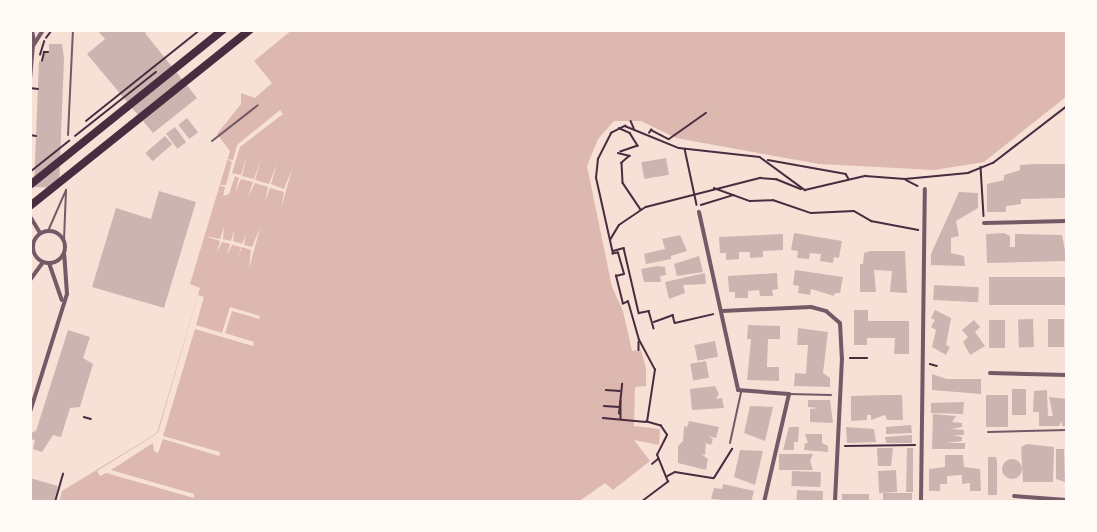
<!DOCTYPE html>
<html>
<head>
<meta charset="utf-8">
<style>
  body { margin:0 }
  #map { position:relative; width:1097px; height:532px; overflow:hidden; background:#f7e1d7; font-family:"Space Grotesk",sans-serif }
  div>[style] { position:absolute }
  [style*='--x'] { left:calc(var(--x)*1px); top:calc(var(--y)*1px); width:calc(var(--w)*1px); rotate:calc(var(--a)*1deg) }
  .water>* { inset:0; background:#dcb8b0 }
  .pier>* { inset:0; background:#f7e1d7 }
  .building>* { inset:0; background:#ccb4b1; transform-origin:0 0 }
  .round { border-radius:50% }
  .path>* { height:1.5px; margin:-0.75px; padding:0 0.75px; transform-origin:0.75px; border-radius:0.75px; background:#4a2c40 }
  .service>* { height:2px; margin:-1px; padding:0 1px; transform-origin:1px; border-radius:1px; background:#755966 }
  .minor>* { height:4px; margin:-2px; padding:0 2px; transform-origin:2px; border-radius:2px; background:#755966 }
  .minor>.ring { margin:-2px; padding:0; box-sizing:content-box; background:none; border:4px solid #755966; border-radius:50% }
  .motorway>* { height:8px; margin:-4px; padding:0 4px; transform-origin:4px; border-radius:4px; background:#4a2c40 }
  span { translate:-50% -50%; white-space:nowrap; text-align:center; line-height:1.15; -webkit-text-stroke:5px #fffaf5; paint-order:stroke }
  .frame { position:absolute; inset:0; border:32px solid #fffaf5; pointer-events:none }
</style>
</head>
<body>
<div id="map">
  <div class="water">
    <i style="clip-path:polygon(292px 30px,1067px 30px,1067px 96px,984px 162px,934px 170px,819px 164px,676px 138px,641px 121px,614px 121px,598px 139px,587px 166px,612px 287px,623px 311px,632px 351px,641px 350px,646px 368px,646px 386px,635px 387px,634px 426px,660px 429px,659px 445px,634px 440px,650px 461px,613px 490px,605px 483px,578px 502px,59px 502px,62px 491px,157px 433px,200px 288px,190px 284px,230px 151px,217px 134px,241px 104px,241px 93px,255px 98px,272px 83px,254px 61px)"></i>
  </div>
  <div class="pier">
    <i style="clip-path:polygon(280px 110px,283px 114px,240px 147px,232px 173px,241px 175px,247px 155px,242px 176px,254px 179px,261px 159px,255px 180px,269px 184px,277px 164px,271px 184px,284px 189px,292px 169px,281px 209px,284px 192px,270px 188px,265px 202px,268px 187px,255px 183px,248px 197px,253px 182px,241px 179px,235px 193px,239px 178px,235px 176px,229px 194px,223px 196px,225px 187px,218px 185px,226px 185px,232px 162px,227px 159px,233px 160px,237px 145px)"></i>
    <i style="clip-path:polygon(224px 227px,223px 239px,231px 241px,234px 230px,233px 241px,242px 244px,246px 234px,244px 245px,252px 247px,260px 228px,249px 269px,251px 250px,242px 247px,238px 258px,241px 247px,232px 245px,227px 255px,230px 244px,222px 242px,217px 252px,220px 241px,204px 236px,220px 239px)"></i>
    <i style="clip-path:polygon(198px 295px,204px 297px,196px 325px,222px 333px,230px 307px,260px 316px,259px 319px,232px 311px,225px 333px,254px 342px,253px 346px,195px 329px,163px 436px,220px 452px,219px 456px,163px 439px,158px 453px,154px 451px,153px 443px,111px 470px,194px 494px,194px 498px,106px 473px,100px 476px,97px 471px,158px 433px)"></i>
  </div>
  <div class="building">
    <i style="clip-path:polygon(97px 30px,148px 30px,145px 33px,197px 98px,153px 133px,87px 54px,105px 39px)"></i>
    <i style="clip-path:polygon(49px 44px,62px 44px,64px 58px,59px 188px,34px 187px,39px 61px,43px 61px,44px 53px,49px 53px)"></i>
    <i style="left:187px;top:118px;width:18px;height:11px;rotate:52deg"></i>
    <i style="left:175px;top:127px;width:19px;height:11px;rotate:54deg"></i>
    <i style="left:165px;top:136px;width:11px;height:26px;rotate:49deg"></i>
    <i style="left:666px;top:158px;width:17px;height:25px;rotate:80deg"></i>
    <i style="clip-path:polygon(1037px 164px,1067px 164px,1067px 198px,1021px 199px,1021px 204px,1006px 206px,1006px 212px,987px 212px,987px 184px,1004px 180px,1004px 175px,1020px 170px,1020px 165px)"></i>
    <i style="clip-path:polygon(159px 191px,196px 202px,164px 308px,92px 287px,116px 208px,151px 219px)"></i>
    <i style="clip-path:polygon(959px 192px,978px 193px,978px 208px,956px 221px,959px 236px,951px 238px,951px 253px,964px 256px,965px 266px,931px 265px,931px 254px)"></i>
    <i style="clip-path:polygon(794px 233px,842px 241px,839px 258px,834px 257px,833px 263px,820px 261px,821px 254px,810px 253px,809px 259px,797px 258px,798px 251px,791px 250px)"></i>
    <i style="clip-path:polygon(1004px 233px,1010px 236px,1010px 247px,1015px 247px,1015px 234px,1062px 235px,1067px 261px,987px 263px,986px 234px)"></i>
    <i style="clip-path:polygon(783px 234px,783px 250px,763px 251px,763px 257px,750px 258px,750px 252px,739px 252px,739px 259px,726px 260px,726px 253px,720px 253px,719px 237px)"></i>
    <i style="clip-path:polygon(680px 235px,687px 251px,671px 256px,671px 259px,646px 264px,644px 254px,665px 249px,662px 239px)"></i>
    <i style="clip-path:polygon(870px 251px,905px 251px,907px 293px,890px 292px,892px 271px,874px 270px,876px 292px,860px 292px,860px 264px,863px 264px,864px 253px)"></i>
    <i style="clip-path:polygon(699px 256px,703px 272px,677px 276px,674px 264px)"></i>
    <i style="clip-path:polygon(658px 266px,665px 267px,666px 275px,660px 276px,661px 282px,644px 282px,641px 269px)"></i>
    <i style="clip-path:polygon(795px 270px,843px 277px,840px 293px,835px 293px,834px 296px,811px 289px,810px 295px,798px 293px,799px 286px,793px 285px)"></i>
    <i style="clip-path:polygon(705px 273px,706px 284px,683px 285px,685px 293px,669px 299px,665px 282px)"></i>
    <i style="clip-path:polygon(777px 273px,778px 289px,772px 290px,773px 296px,760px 296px,759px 290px,748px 291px,748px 298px,735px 298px,735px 292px,729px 292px,728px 276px)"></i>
    <i style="left:1067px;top:277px;width:28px;height:78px;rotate:90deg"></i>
    <i style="left:934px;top:285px;width:45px;height:15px;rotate:3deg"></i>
    <i style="clip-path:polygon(854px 310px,868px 310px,868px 321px,909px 321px,909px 354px,894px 354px,895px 338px,867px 338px,867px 345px,854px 345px)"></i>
    <i style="clip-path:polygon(935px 310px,951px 318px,946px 345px,950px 347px,946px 355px,932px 347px,936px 330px,931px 327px,935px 320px,931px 318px)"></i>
    <i style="left:1033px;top:319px;width:28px;height:15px;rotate:88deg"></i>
    <i style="left:1048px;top:319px;width:16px;height:28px"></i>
    <i style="clip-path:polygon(974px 320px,980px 327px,975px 332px,985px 346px,970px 355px,963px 342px,968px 337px,962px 330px)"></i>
    <i style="left:989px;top:320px;width:16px;height:28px"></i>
    <i style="clip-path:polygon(748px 325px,780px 326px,780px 339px,768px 339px,767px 367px,779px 367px,779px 381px,747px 380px,751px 339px,747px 339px)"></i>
    <i style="clip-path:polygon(798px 328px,828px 332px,823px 373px,830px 378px,830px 387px,794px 386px,795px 373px,806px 374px,808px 345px,797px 345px)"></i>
    <i style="clip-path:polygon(68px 330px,90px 337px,83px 358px,93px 364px,80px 407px,70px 408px,61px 437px,53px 435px,42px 452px,33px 449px,35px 440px,30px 439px,30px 433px,36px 431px)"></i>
    <i style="left:715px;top:341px;width:16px;height:21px;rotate:79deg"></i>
    <i style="left:706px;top:361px;width:17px;height:16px;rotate:80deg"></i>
    <i style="clip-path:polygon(932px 374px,947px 379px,981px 379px,981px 394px,932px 390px)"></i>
    <i style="clip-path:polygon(715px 386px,719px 394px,716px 399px,722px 398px,724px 408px,692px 410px,690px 389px)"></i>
    <i style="left:1012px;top:389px;width:14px;height:26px"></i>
    <i style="clip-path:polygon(1047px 390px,1048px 416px,1053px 416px,1049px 397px,1067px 399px,1067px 426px,1062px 426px,1062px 421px,1059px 426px,1039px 426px,1039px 412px,1033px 412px,1034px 391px)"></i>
    <i style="clip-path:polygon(884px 395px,902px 395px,903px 420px,887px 420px,885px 415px,871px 420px,871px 415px,867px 415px,867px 420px,851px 421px,851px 396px)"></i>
    <i style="left:986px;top:395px;width:22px;height:32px"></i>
    <i style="clip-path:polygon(808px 400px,830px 400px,833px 423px,810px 422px,810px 409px,819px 408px,808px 407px)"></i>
    <i style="clip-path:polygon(964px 402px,963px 414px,931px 413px,931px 403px)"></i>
    <i style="clip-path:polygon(750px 406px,773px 407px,765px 441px,744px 433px)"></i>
    <i style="clip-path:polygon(933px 414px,956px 416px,952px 422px,962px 423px,962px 427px,951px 429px,964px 430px,964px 435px,953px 435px,962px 437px,962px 441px,946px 443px,965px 443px,965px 449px,932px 449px)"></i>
    <i style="clip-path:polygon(689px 421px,719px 427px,716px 438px,708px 436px,713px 439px,711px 445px,706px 443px,705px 455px,701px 454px,708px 459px,706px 470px,678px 463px,678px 446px,683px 441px,684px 426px,687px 427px)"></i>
    <i style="clip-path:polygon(911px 425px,912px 433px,886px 434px,886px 427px)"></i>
    <i style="clip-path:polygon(789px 427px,799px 427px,798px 442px,794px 442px,794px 450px,783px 450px)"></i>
    <i style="clip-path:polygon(846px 427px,874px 429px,876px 442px,847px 443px)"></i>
    <i style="clip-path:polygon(805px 434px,822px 434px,822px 443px,828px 446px,828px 452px,804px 450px,805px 443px,808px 443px)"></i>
    <i style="clip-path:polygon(912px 435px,912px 443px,886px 443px,885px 437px)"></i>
    <i style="clip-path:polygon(1027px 444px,1054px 447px,1053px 482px,1023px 482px,1021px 447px)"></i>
    <i style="clip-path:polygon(877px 448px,893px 448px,891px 466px,878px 466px)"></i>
    <i style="clip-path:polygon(907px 448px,913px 448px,913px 492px,906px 492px)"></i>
    <i style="clip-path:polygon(1056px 449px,1064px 449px,1065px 482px,1056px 479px)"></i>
    <i style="clip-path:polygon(740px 450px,763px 451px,755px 485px,734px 477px)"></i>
    <i style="clip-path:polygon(779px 454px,813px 454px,810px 461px,813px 470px,779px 470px)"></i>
    <i style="clip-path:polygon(945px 455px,963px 455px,964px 467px,980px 469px,981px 491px,970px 491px,970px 483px,962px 484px,962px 475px,947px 476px,947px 484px,940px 484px,940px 491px,929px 491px,929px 469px,945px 467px)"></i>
    <i style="clip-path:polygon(988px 457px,996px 457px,997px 462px,997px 495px,988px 495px)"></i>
    <i class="round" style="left:1002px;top:459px;width:20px;height:20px"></i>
    <i style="left:896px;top:470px;width:22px;height:18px;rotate:87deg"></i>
    <i style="left:792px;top:471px;width:29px;height:15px;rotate:2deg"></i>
    <i style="clip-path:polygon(30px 478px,58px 486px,54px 502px,30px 502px)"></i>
    <i style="clip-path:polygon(723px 484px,754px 491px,751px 502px,711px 499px,714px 488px,722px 489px)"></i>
    <i style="left:797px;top:490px;width:26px;height:12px;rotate:2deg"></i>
    <i style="left:912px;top:493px;width:9px;height:29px;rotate:90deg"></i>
    <i style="left:842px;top:494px;width:27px;height:8px"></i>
  </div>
  <div class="path">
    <i style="--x:46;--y:38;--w:10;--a:-53"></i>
    <i style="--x:40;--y:55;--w:14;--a:-73"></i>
    <i style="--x:42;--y:61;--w:9;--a:-77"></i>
    <i style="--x:44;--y:52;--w:4;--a:0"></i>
    <i style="--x:30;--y:88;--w:8;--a:7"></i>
    <i style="--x:86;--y:121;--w:146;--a:-38.6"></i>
    <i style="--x:631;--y:121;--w:8;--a:67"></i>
    <i style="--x:619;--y:128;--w:12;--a:24"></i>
    <i style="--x:630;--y:133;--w:15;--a:58"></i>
    <i style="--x:638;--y:146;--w:18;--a:161"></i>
    <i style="--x:649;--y:133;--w:4;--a:-56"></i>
    <i style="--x:651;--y:130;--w:20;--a:27"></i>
    <i style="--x:669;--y:139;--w:45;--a:-35.1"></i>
    <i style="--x:30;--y:135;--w:6;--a:9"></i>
    <i style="--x:75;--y:136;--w:103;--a:-38.3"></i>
    <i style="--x:685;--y:149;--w:57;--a:77.9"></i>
    <i style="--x:618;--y:153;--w:12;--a:14"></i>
    <i style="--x:630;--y:156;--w:11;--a:139"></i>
    <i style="--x:622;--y:163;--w:20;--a:87"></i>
    <i style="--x:623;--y:183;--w:32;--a:56"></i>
    <i style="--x:768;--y:160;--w:79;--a:10.2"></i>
    <i style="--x:846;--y:174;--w:6;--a:59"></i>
    <i style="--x:981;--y:167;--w:49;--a:86.5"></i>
    <i style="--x:30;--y:172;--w:50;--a:-38.5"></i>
    <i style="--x:906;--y:180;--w:13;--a:27"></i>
    <i style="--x:714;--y:188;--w:38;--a:20"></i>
    <i style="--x:750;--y:201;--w:23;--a:-2"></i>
    <i style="--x:773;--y:200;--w:40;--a:18.9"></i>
    <i style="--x:811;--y:213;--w:43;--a:-2.7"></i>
    <i style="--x:854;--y:211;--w:20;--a:30"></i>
    <i style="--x:871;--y:221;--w:48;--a:10.8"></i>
    <i style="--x:701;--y:205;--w:34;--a:-17"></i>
    <i style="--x:610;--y:240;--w:17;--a:-59"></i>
    <i style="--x:619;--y:225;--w:32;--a:-34"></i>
    <i style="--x:646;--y:207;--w:118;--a:-14.3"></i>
    <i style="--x:760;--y:178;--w:16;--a:4"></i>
    <i style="--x:776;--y:179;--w:27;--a:22"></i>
    <i style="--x:613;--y:251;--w:11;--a:-15"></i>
    <i style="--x:624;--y:248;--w:67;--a:77"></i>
    <i style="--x:639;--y:313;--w:10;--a:-11"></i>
    <i style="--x:649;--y:311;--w:18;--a:74"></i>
    <i style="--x:654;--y:322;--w:20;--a:-20"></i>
    <i style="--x:673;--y:315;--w:8;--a:76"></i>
    <i style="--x:675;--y:323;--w:39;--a:-13"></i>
    <i style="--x:639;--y:342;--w:8;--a:90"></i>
    <i style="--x:850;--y:358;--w:17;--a:0"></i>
    <i style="--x:930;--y:364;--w:7;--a:16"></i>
    <i style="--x:606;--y:390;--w:14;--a:4"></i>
    <i style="--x:621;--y:401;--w:18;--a:90"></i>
    <i style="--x:604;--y:406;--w:15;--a:4"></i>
    <i style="--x:619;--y:414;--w:30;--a:-84"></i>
    <i style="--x:84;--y:417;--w:7;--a:16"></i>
    <i style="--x:603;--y:418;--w:43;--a:5.3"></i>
    <i style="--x:845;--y:446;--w:70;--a:-0.8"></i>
    <i style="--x:652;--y:464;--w:8;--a:-40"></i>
    <i style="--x:666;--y:477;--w:10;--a:-29"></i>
    <i style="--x:675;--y:472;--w:39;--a:9"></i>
    <i style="--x:714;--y:478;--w:34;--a:-58"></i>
    <i style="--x:55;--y:502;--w:29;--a:-74"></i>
    <i style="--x:641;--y:502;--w:34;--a:-37"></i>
    <i style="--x:668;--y:482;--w:29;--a:-112"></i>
    <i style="--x:657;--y:455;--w:22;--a:-63"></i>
    <i style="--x:667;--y:435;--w:11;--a:-124"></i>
    <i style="--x:661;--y:426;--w:15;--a:-164"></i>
    <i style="--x:647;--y:422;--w:53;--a:-81.3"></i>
    <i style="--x:655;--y:370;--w:34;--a:-118"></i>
    <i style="--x:639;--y:340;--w:40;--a:-106"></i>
    <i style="--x:628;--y:302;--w:5;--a:158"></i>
    <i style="--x:623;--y:304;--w:29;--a:-104"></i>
    <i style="--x:616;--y:276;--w:8;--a:-14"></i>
    <i style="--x:624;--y:274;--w:22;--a:-106"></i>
    <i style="--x:618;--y:253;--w:5;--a:169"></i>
    <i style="--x:613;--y:254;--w:78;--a:-102.6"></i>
    <i style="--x:596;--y:178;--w:19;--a:-84"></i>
    <i style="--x:598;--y:159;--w:29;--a:-63"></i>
    <i style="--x:611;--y:133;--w:16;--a:-27"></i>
    <i style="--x:625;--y:126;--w:58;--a:22.2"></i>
    <i style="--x:679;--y:148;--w:81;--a:6.3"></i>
    <i style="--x:760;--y:157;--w:56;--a:36.3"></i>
    <i style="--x:805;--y:190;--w:62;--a:-13.1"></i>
    <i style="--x:865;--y:176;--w:40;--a:4.3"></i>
    <i style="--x:905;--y:179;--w:63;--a:-5.4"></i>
    <i style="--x:968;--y:173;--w:27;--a:-22"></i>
    <i style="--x:993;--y:163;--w:93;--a:-37.6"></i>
  </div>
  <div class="service">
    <i style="--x:68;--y:135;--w:105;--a:-87.3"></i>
    <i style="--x:212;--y:141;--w:58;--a:-38"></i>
    <i style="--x:48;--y:231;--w:45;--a:-66.3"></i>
    <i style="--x:64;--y:240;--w:50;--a:-87.7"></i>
    <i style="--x:789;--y:394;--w:42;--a:1.4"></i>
    <i style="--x:988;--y:432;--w:79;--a:-1.5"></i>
    <i style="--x:730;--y:443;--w:52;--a:-77.8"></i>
  </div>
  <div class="minor">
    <i style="--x:32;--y:30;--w:12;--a:81"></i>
    <i style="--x:30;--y:79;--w:33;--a:-85"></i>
    <i style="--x:33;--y:46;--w:19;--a:-58"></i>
    <i style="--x:699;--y:212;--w:182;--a:77.6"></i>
    <i style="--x:738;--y:390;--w:51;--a:4.5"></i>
    <i style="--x:789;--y:394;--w:111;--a:103"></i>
    <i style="--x:31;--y:218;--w:17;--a:59"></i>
    <i style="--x:984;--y:223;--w:83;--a:-1.4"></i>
    <i class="ring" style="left:33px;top:231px;width:28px;height:28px"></i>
    <i style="--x:49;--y:263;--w:39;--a:71"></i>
    <i style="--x:30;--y:280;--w:22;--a:-54"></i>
    <i style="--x:722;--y:311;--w:89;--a:-2.6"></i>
    <i style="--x:811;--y:307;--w:16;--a:15"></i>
    <i style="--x:826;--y:311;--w:18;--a:41"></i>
    <i style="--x:840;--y:323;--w:35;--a:87"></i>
    <i style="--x:842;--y:358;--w:144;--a:92.8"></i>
    <i style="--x:990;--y:373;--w:77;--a:1.5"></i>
    <i style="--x:30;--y:412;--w:124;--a:-72.6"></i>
    <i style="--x:67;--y:294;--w:39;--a:-94"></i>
    <i style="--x:1014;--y:496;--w:53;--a:4.3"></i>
    <i style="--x:921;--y:502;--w:313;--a:-89.3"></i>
  </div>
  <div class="motorway">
    <i style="--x:30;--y:185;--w:248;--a:-38.8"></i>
    <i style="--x:30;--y:206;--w:282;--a:-38.7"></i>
  </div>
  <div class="frame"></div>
</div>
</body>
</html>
